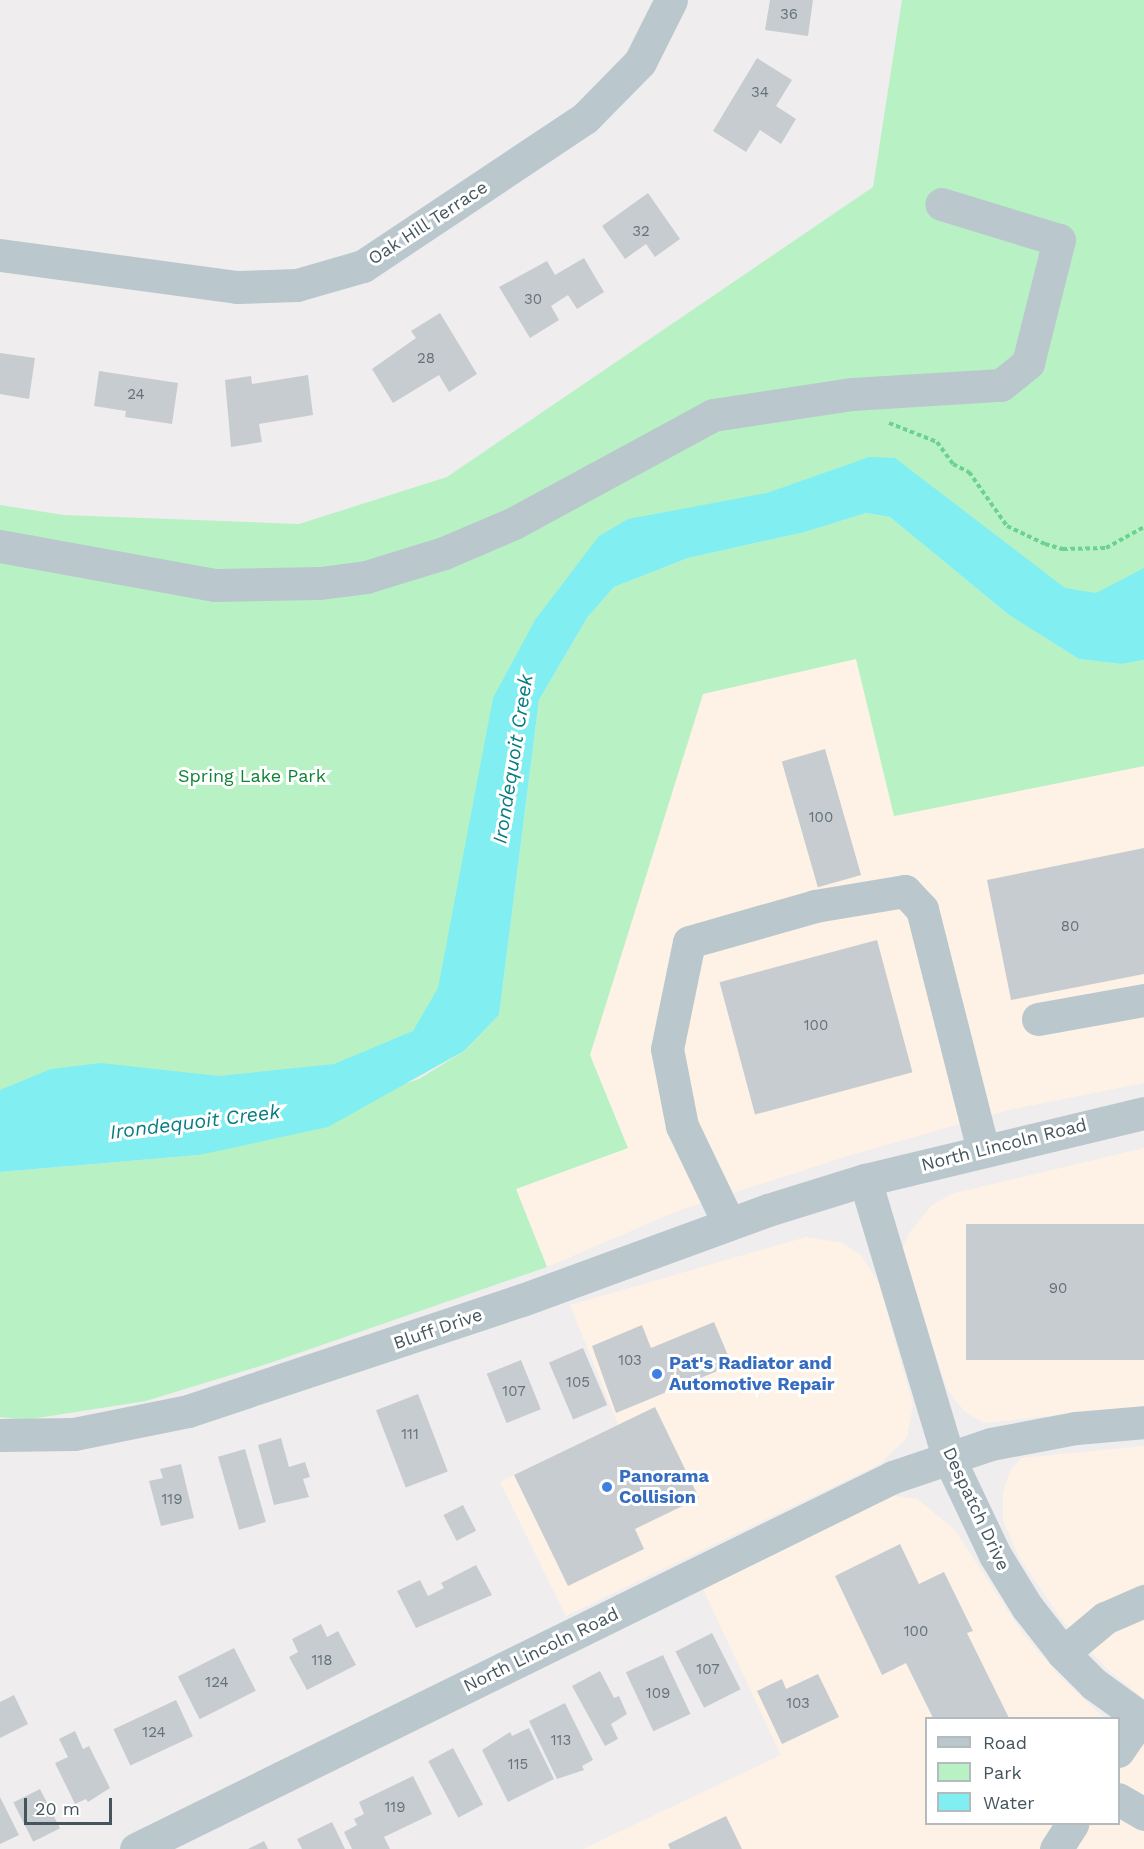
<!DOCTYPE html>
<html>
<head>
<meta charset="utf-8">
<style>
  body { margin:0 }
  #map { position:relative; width:1144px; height:1849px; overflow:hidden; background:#f0edee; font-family:"Work Sans",sans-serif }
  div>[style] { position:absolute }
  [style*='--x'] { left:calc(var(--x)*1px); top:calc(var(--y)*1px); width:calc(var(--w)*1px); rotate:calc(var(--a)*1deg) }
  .commercial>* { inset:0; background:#fdf2e5 }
  .green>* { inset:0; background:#b8f2c4 }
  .water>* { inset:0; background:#81eef2 }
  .building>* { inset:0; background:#c7ccd1; transform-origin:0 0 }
  .path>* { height:4px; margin-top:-2px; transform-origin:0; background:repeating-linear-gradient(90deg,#6dd28f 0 4.5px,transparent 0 7.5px) }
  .minor>* { height:33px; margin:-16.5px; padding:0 16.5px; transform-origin:16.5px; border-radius:16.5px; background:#bac8ce }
  .dots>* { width:16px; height:16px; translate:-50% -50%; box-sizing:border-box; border:3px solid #fff; border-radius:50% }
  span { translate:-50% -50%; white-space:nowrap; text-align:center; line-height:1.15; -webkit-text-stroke:6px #fff; paint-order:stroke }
  .number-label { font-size:15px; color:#657379 }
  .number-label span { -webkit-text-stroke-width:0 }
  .street-label { font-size:18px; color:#44555c }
  .park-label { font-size:18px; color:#108336 }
  .shop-label { font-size:18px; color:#366cbe; font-weight:700 }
  .left { translate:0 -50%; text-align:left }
  .water-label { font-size:20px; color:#067d82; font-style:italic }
  .legend { position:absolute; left:925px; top:1717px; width:195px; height:108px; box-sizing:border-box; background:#fff; border:2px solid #b4bbbe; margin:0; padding:8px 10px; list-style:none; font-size:18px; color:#44555c }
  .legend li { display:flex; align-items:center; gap:12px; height:30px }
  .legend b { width:30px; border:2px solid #b4bbbe }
  .scale { position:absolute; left:24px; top:1798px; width:88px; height:27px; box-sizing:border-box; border:3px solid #44555c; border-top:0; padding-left:8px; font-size:18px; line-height:21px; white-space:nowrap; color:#44555c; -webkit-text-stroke:4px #fff; paint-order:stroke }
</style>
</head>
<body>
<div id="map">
  <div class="commercial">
    <i style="clip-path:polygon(856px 658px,895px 816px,1144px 766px,1144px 1083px,1009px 1110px,851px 1155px,680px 1210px,547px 1267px,516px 1189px,627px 1148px,590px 1055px,703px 694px)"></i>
    <i style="clip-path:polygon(1144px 1148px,1144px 1406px,984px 1423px,964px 1411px,947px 1389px,904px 1263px,903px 1247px,910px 1232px,931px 1206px,951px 1194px)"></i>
    <i style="clip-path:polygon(806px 1237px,842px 1243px,861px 1255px,879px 1283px,913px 1405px,907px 1438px,880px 1464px,566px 1616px,500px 1482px,618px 1424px,570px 1305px)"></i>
    <i style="clip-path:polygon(1144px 1446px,1144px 1699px,1107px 1669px,1062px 1620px,1020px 1559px,1003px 1521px,1003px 1493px,1010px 1471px,1021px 1458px)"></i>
    <i style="clip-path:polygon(890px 1495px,917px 1499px,954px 1529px,1024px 1635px,1060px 1677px,1104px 1718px,926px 1718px,926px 1824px,1118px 1824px,1119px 1729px,1144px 1747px,1144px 1849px,583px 1849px,781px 1755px,701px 1585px)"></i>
  </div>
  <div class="green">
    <i style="clip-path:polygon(902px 0,1144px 0,1144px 618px,1116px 638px,939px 515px,814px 492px,623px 546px,530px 660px,446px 1032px,332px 1105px,0 1145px,0 505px,64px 515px,299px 524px,447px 477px,873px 187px)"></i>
    <i style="clip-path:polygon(866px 513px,890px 517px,1009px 615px,1079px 659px,1120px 664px,1144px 660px,1144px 766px,894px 816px,856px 659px,703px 694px,590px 1055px,628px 1148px,516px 1189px,547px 1267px,270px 1363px,146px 1401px,25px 1420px,0 1417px,0 1172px,199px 1155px,419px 1079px,464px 1051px,499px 1015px,539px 700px,587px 618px,614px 587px,688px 558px,805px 532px)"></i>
  </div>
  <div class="water">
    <i style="clip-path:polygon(869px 457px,895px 458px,1065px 588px,1096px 593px,1144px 568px,1144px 660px,1121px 664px,1079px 659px,1009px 615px,890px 517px,866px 513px,805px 532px,688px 558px,614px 587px,587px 618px,539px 700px,499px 1015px,464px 1051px,328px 1127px,199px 1155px,0 1172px,0 1090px,51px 1069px,101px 1063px,219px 1076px,334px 1064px,413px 1031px,438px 988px,493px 698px,535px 620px,599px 536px,628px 519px,767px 493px)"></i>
  </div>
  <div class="building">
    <i style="clip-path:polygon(770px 0,813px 0,808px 36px,765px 30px)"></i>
    <i style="clip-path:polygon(757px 58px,792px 80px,776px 106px,796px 119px,781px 144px,760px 130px,746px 152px,713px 131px)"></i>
    <i style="clip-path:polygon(648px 193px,680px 239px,655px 257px,646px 244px,625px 259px,602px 226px)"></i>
    <i style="clip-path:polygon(584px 258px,604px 292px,577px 309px,568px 295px,551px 306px,559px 320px,530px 338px,499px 287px,547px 261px,555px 275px)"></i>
    <i style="clip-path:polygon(440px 313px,477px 374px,449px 392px,439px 375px,393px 403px,372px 369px,416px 338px,411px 331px)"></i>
    <i style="clip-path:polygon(0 353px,35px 358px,29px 399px,0 394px)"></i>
    <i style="clip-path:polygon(99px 371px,178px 383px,172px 424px,125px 417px,126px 411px,94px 406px)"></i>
    <i style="clip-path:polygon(308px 375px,313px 415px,259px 424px,262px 442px,231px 447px,225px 380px,251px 376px,252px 384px)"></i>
    <i style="left:825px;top:749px;width:131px;height:45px;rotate:74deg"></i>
    <i style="clip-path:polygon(1144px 848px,1144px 974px,1011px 1000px,987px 880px)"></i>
    <i style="left:877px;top:940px;width:137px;height:163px;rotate:75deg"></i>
    <i style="left:1144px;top:1224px;width:136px;height:178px;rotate:90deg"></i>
    <i style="clip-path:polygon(714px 1322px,732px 1365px,616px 1413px,592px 1346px,642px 1325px,651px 1348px)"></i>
    <i style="left:583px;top:1348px;width:62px;height:37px;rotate:67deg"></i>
    <i style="left:521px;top:1360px;width:53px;height:37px;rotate:68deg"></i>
    <i style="left:418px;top:1394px;width:83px;height:45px;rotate:69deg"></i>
    <i style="clip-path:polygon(655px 1407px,699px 1498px,635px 1529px,644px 1549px,568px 1586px,514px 1475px)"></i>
    <i style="clip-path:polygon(281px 1438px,289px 1467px,305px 1462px,310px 1477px,303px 1479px,309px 1497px,274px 1505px,258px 1445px)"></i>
    <i style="left:245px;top:1449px;width:76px;height:28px;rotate:74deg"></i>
    <i style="clip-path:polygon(181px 1464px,194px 1518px,161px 1526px,149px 1481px,163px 1478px,160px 1469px)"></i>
    <i style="left:463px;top:1505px;width:29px;height:22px;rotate:63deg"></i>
    <i style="clip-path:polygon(900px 1544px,919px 1584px,944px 1572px,973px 1631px,967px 1633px,1009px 1718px,933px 1718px,906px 1663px,882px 1675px,835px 1576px)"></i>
    <i style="clip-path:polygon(476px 1565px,492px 1595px,416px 1628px,397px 1591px,420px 1580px,428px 1596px,444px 1588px,441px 1583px)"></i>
    <i style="clip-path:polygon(321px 1624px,327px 1637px,338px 1631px,356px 1665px,307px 1690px,289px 1657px,298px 1652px,292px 1639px)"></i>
    <i style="left:712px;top:1633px;width:63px;height:41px;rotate:63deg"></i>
    <i style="left:234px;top:1648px;width:48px;height:63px;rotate:63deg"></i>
    <i style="left:663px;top:1655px;width:65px;height:41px;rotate:65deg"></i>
    <i style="clip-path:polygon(600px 1671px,614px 1698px,619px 1696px,627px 1714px,611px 1724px,618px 1739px,605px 1746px,572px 1686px)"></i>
    <i style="clip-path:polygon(818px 1674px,839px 1717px,782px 1744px,757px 1691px,782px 1679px,786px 1689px)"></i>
    <i style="clip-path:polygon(14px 1695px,28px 1724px,0 1738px,0 1702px)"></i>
    <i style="left:176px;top:1700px;width:40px;height:69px;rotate:65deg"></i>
    <i style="clip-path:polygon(565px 1703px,593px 1760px,582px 1766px,584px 1770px,557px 1779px,529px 1721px)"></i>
    <i style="clip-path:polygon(529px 1728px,554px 1779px,508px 1802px,482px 1750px,510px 1732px,512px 1736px)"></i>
    <i style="clip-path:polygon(75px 1731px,83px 1749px,89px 1746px,110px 1788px,88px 1802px,86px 1799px,75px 1804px,55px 1763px,68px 1757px,59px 1739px)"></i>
    <i style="left:453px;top:1748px;width:64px;height:28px;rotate:62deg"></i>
    <i style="clip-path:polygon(413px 1776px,432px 1814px,384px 1837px,390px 1849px,352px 1849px,344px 1832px,357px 1825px,354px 1819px,364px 1814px,359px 1802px)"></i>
    <i style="left:40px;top:1789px;width:44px;height:30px;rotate:63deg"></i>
    <i style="clip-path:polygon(0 1797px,19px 1835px,0 1844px)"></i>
    <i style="clip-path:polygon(726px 1816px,742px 1849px,670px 1849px,668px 1844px)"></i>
    <i style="clip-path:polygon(332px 1822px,345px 1849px,302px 1849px,297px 1839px)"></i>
    <i style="clip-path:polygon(264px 1841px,268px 1849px,248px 1849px)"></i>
  </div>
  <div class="path">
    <i style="--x:889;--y:423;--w:52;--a:21.6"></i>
    <i style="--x:937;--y:442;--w:27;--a:54"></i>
    <i style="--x:953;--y:464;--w:18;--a:27"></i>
    <i style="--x:969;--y:472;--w:66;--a:54.9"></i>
    <i style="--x:1007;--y:526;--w:42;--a:25.3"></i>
    <i style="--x:1045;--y:544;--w:19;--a:16"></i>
    <i style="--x:1063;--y:549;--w:43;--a:-1.3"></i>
    <i style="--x:1106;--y:548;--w:43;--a:-28.9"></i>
  </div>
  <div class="minor">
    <i style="--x:0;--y:255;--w:239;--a:7.7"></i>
    <i style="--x:237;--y:287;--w:60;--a:-1.9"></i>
    <i style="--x:297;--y:285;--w:69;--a:-16.1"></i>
    <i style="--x:363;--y:266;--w:267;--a:-33.7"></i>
    <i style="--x:585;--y:118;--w:78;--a:-45.5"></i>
    <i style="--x:640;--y:62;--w:69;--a:-63.4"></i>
    <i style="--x:0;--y:546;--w:218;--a:10.3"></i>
    <i style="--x:214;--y:585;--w:106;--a:-1.1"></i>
    <i style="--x:320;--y:583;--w:46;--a:-7.4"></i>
    <i style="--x:366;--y:577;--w:82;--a:-17.1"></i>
    <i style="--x:444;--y:553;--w:76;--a:-23.2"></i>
    <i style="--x:514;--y:523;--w:226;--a:-28.5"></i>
    <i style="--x:713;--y:415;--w:141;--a:-8.6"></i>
    <i style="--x:852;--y:394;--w:149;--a:-3.5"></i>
    <i style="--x:1001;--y:385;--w:35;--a:-39"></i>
    <i style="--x:1028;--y:363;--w:127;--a:-75.9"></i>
    <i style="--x:1059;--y:240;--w:123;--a:-163"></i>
    <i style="--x:1038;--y:1019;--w:108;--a:-10.2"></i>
    <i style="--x:865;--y:1180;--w:288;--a:73.3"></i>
    <i style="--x:948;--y:1456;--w:110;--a:64.6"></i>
    <i style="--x:995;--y:1555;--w:61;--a:58.4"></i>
    <i style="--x:1027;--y:1607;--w:58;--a:52"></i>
    <i style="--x:1063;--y:1653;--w:44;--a:45"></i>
    <i style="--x:1094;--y:1684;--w:62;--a:35.8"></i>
    <i style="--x:729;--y:1224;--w:109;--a:-115.6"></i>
    <i style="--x:682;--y:1126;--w:78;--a:-101"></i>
    <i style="--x:667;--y:1049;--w:109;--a:-78.4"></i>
    <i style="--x:689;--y:942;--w:131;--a:-15.9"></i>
    <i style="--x:815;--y:906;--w:91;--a:-9.5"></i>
    <i style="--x:905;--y:891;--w:25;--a:47"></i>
    <i style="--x:922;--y:909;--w:249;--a:75.8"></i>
    <i style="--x:0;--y:1435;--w:74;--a:-0.8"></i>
    <i style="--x:74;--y:1434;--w:116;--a:-11.4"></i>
    <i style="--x:188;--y:1411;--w:352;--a:-18.4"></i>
    <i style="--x:522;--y:1300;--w:262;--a:-20.1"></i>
    <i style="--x:768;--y:1210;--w:102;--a:-17.2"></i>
    <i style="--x:865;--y:1180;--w:287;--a:-13.5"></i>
    <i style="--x:1063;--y:1653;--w:55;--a:-39.8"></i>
    <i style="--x:1105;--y:1618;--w:43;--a:-23.6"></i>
    <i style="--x:1118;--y:1751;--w:40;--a:-56"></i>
    <i style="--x:1118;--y:1799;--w:30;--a:30"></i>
    <i style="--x:136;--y:1849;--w:843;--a:-26.17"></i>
    <i style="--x:893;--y:1477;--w:103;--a:-18.6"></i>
    <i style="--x:991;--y:1444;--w:86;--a:-10.7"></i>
    <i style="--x:1076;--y:1428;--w:68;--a:-5"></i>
    <i style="--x:1056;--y:1849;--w:30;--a:-57"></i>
  </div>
  <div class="dots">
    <i style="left:657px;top:1374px;background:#3f7fe0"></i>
    <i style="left:607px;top:1487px;background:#3f7fe0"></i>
  </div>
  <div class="number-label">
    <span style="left:789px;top:15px">36</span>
    <span style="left:760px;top:93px">34</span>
    <span style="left:641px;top:232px">32</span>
    <span style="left:533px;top:300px">30</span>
    <span style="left:426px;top:359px">28</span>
    <span style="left:136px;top:395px">24</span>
    <span style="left:821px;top:818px">100</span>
    <span style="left:1070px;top:927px">80</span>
    <span style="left:816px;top:1026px">100</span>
    <span style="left:1058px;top:1289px">90</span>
    <span style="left:630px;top:1361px">103</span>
    <span style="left:578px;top:1383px">105</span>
    <span style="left:514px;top:1392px">107</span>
    <span style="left:410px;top:1435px">111</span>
    <span style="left:172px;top:1500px">119</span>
    <span style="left:916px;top:1632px">100</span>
    <span style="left:322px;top:1661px">118</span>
    <span style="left:708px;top:1670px">107</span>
    <span style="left:217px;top:1683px">124</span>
    <span style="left:658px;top:1694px">109</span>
    <span style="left:798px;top:1704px">103</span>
    <span style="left:154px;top:1733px">124</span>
    <span style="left:561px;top:1741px">113</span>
    <span style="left:518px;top:1765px">115</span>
    <span style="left:395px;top:1808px">119</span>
  </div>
  <div class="street-label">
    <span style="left:428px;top:223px;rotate:-33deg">Oak Hill Terrace</span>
    <span style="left:1004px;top:1145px;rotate:-14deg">North Lincoln Road</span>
    <span style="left:438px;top:1329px;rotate:-19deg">Bluff Drive</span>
    <span style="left:976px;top:1509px;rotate:65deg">Despatch Drive</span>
    <span style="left:541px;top:1650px;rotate:-26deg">North Lincoln Road</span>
  </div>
  <div class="park-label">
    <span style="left:252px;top:776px">Spring Lake Park</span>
  </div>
  <div class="shop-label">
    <span class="left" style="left:669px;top:1374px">Pat's Radiator and<br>Automotive Repair</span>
    <span class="left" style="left:619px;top:1487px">Panorama<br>Collision</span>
  </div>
  <div class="water-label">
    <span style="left:513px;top:759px;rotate:-81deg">Irondequoit Creek</span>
    <span style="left:195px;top:1122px;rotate:-7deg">Irondequoit Creek</span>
  </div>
  <ul class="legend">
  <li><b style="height:8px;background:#bac8ce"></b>Road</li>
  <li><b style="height:16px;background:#b8f2c4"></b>Park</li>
  <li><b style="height:16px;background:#81eef2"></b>Water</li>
  </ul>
  <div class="scale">20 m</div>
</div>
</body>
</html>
